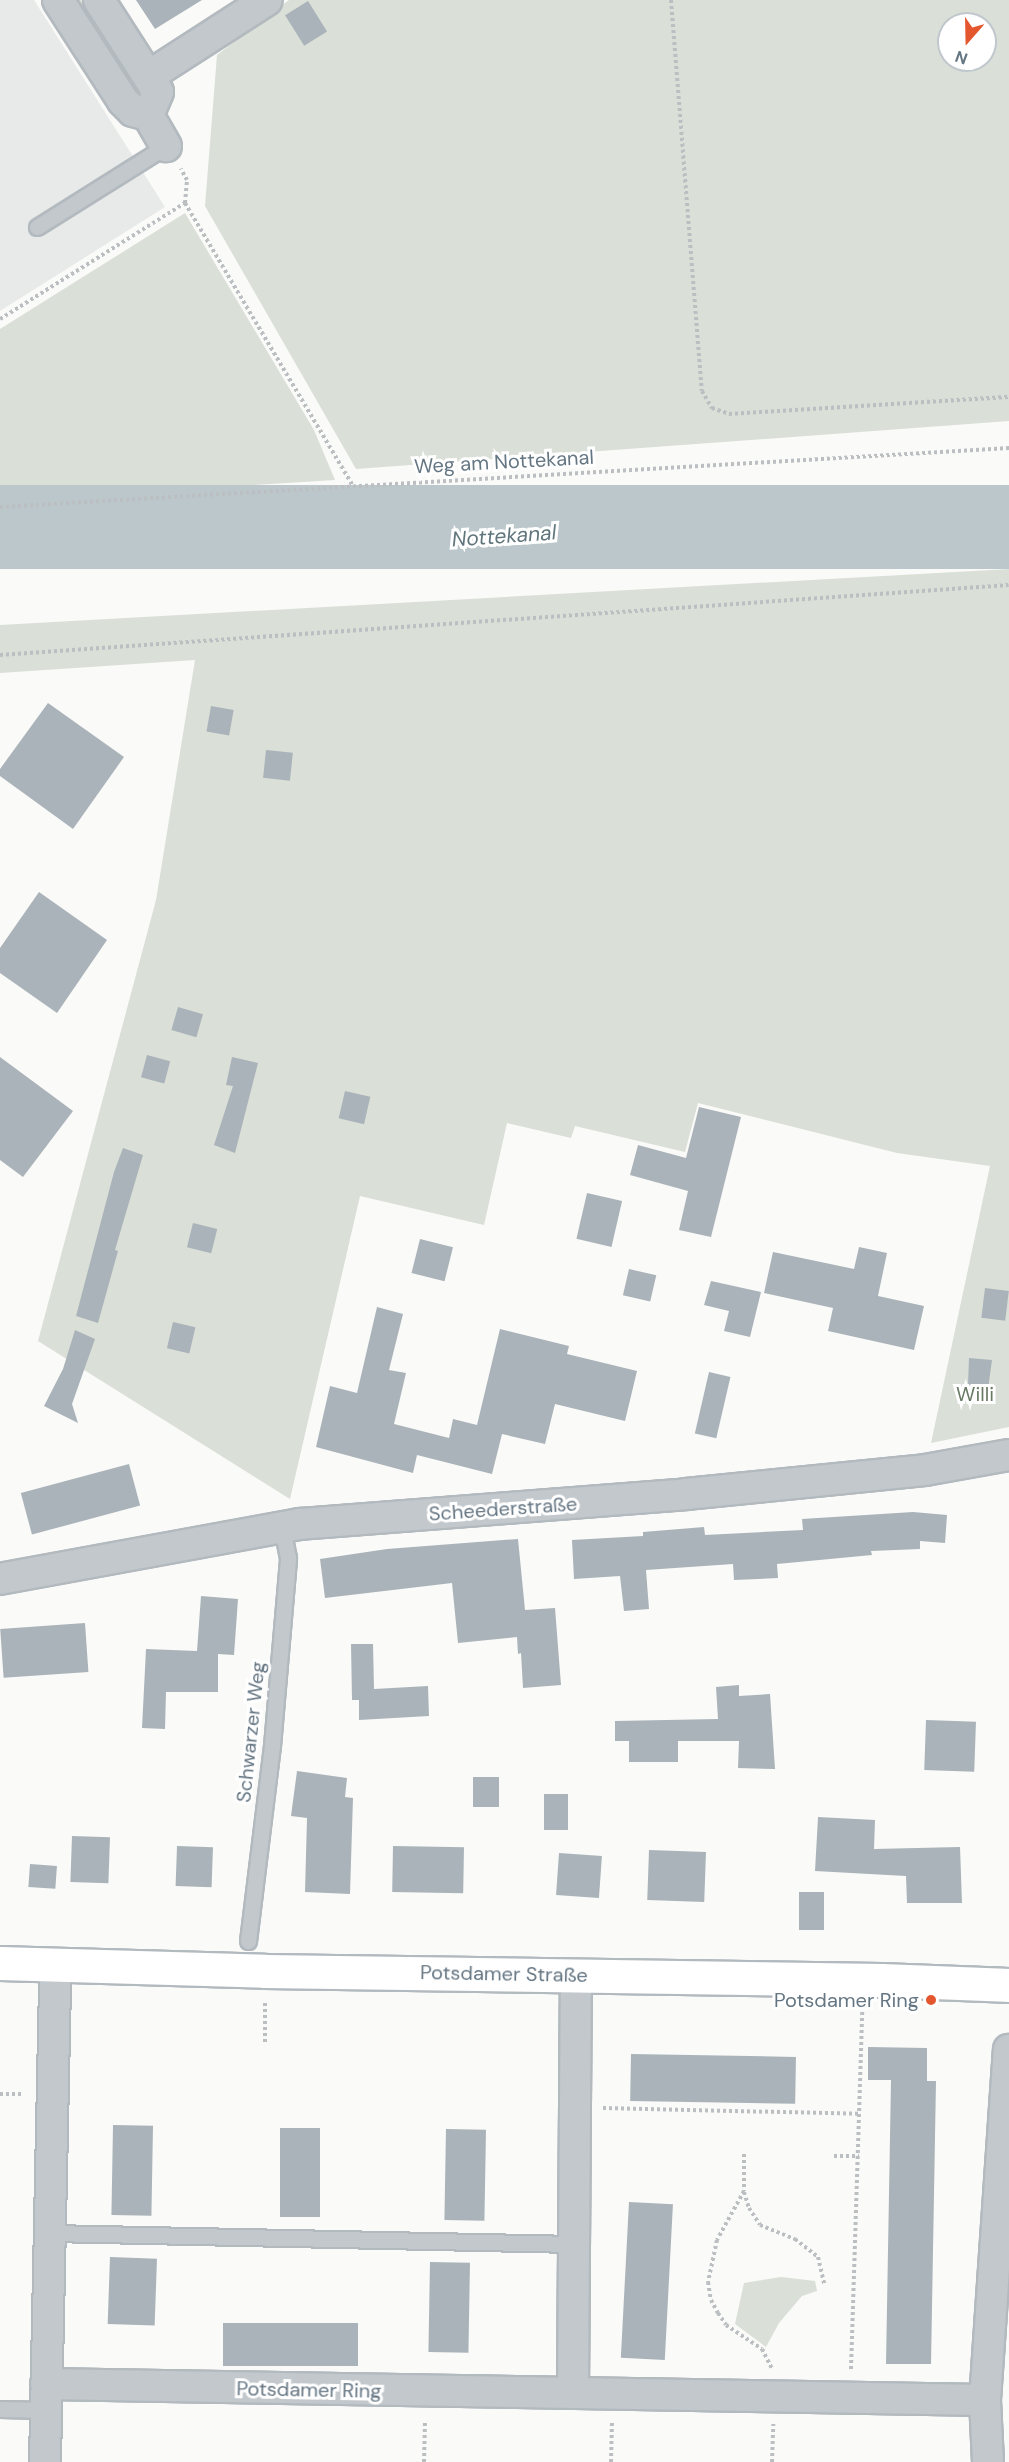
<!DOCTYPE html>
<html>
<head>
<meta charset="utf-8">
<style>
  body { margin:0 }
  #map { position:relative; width:1009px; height:2462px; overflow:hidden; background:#fafaf8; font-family:"DM Sans",sans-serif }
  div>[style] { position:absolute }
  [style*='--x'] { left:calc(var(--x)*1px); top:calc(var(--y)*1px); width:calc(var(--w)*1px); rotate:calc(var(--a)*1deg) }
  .built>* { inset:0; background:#e8e9e9 }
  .green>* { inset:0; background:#dadfd7 }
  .water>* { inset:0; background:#bbc7cb; transform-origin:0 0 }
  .building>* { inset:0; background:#aab3b9; transform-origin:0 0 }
  .path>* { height:4px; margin-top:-2px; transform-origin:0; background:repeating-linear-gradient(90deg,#bbbfc2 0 3px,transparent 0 6px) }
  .roads { filter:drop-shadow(2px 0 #b3babf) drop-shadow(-2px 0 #b3babf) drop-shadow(0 2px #b3babf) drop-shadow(0 -2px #b3babf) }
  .service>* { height:15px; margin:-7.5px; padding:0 7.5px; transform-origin:7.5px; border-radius:7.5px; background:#c3c8cc }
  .minor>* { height:30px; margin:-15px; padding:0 15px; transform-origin:15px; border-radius:15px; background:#c3c8cc }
  .secondary>* { height:33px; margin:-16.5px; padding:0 16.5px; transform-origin:16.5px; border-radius:16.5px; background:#fff }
  .dots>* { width:16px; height:16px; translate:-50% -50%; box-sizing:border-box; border:3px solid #fff; border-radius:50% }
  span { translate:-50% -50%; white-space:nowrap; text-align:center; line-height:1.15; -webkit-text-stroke:6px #fff; paint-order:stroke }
  .street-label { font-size:20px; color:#657683 }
  .park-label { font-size:20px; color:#687a64 }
  .poi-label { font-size:20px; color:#657683 }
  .right { translate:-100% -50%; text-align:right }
  .water-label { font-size:21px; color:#60757c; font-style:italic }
  .north { position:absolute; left:937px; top:12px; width:60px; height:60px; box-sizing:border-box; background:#fff; border:2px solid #c1c8cd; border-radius:50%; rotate:200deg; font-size:16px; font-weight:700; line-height:24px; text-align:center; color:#657683 }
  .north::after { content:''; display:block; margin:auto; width:21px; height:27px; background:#e4572e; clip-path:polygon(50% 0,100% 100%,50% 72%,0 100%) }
</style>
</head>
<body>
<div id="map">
  <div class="built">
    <i style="clip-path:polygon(0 0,34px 0,165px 207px,0 311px)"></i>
  </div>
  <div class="green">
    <i style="clip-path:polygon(67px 0,81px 0,101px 31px,111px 37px,124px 58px,109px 67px)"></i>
    <i style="clip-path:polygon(evenodd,289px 0,1009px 0,1009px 421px,356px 469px,205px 206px,217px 55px,289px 0,949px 24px,985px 24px,985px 60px,949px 60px,949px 24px)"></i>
    <i style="clip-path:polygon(185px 213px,314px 430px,335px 480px,0 501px,0 329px)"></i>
    <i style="clip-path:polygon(1009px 569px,1009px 1427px,931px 1443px,990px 1166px,897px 1153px,698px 1103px,685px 1152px,575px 1126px,571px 1138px,507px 1123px,484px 1225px,360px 1196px,290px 1499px,38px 1341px,156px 900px,195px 660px,0 673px,0 625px)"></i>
    <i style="clip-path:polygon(781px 2277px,815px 2281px,817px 2291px,802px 2296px,779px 2323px,766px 2347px,735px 2324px,744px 2283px)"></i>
  </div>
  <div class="water">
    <i style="left:1009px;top:485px;width:84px;height:1011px;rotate:90deg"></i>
  </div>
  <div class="building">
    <i style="clip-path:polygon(136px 0,202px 0,155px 29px)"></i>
    <i style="left:308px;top:1px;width:36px;height:27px;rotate:58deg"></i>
    <i style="clip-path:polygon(48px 703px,124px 757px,73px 829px,0 776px,0 769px)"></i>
    <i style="left:211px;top:706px;width:23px;height:26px;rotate:10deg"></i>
    <i style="left:266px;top:750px;width:27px;height:28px;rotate:6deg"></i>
    <i style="clip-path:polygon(39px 892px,107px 940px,57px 1013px,0 973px,0 948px)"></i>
    <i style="left:178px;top:1007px;width:26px;height:24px;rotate:16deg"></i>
    <i style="left:147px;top:1055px;width:24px;height:23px;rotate:15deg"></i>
    <i style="clip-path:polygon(0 1057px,73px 1111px,23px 1177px,0 1160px)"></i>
    <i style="clip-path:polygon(232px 1057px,258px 1063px,235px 1153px,214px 1145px,233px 1086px,226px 1085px)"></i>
    <i style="left:345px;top:1091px;width:26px;height:28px;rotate:13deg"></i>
    <i style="clip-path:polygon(699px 1107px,741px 1117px,711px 1237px,679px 1230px,688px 1191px,630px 1175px,638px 1145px,686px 1158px)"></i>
    <i style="clip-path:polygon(123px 1148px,143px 1155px,115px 1250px,118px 1251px,98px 1323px,76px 1316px,114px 1172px)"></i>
    <i style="left:587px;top:1193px;width:36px;height:47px;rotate:13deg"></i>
    <i style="left:193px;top:1223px;width:25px;height:25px;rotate:14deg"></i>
    <i style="left:420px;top:1239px;width:34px;height:35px;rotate:14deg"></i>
    <i style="clip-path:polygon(859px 1247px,887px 1253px,878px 1296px,924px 1306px,914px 1350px,828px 1331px,833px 1308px,764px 1293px,773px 1252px,854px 1269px)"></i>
    <i style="left:629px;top:1269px;width:28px;height:27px;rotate:13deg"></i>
    <i style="clip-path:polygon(711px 1281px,761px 1292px,750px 1337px,724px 1331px,729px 1311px,704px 1305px)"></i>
    <i style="left:985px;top:1288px;width:24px;height:30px;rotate:7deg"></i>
    <i style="clip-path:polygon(377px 1307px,403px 1314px,389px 1370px,406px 1373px,394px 1424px,449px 1438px,453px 1419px,477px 1425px,500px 1329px,569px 1346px,567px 1354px,637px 1371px,625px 1421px,555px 1404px,545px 1444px,502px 1434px,492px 1474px,417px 1455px,413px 1473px,316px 1447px,330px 1386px,357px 1393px)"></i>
    <i style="left:173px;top:1322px;width:23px;height:27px;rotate:13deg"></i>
    <i style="clip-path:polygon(75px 1330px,95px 1339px,72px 1404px,78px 1423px,44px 1406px,63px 1369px)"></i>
    <i style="clip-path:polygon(969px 1358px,992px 1360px,988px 1389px,968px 1385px)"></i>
    <i style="left:709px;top:1372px;width:22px;height:63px;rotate:13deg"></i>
    <i style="left:129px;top:1464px;width:43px;height:112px;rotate:75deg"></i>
    <i style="clip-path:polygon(913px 1512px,947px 1515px,945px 1543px,920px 1541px,920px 1549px,871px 1551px,872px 1555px,777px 1564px,778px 1578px,734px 1580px,733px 1564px,646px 1570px,649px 1609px,624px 1611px,620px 1576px,574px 1579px,572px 1540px,643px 1536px,643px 1532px,704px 1527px,705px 1535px,803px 1530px,802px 1519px)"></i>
    <i style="clip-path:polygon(518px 1539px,525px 1610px,555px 1608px,561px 1685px,523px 1688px,521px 1653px,518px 1654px,517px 1637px,458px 1643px,452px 1583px,325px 1598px,320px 1559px,387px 1549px)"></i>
    <i style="clip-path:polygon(201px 1596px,238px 1599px,234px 1655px,218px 1654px,218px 1692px,166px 1692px,165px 1729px,142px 1728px,146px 1649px,197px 1651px)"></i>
    <i style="left:85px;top:1623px;width:49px;height:85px;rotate:86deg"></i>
    <i style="clip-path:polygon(351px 1644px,373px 1644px,374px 1689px,428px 1686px,429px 1716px,359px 1720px,359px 1700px,352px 1700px)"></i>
    <i style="clip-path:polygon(739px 1685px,739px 1696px,770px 1694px,775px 1769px,738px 1768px,739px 1741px,678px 1741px,678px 1762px,629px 1762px,629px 1741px,615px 1741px,615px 1721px,718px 1719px,716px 1687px)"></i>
    <i style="left:926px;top:1720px;width:50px;height:50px;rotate:2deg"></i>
    <i style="clip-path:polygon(297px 1771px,347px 1778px,345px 1797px,353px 1798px,350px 1894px,305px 1892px,307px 1818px,291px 1816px)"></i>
    <i style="left:473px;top:1777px;width:26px;height:30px"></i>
    <i style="left:544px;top:1794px;width:24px;height:36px"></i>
    <i style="clip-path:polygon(818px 1817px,875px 1820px,874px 1849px,960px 1847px,962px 1903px,907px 1903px,906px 1876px,815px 1871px)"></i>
    <i style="left:72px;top:1836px;width:38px;height:46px;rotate:2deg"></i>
    <i style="left:177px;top:1846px;width:36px;height:40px;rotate:2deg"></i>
    <i style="left:393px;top:1846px;width:71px;height:46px;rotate:1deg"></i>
    <i style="left:649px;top:1850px;width:57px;height:50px;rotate:2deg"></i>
    <i style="left:559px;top:1853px;width:43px;height:42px;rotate:4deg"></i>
    <i style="left:30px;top:1864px;width:27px;height:23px;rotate:4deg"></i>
    <i style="left:799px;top:1892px;width:25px;height:38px"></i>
    <i style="clip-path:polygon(868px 2047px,927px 2048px,927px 2081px,936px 2081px,931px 2364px,886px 2364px,891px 2080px,868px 2080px)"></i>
    <i style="left:631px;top:2054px;width:165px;height:47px;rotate:1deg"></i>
    <i style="left:113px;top:2125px;width:40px;height:90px;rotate:1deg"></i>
    <i style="left:280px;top:2128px;width:40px;height:89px"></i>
    <i style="left:446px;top:2129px;width:40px;height:91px;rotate:1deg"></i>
    <i style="left:629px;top:2202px;width:44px;height:156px;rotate:3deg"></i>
    <i style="left:110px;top:2257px;width:47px;height:67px;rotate:2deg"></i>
    <i style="left:430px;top:2262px;width:40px;height:90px;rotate:1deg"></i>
    <i style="left:223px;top:2323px;width:135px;height:43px"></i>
  </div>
  <div class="path">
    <i style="--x:671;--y:0;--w:392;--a:85.5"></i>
    <i style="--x:702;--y:391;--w:20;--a:60"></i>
    <i style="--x:712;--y:408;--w:18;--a:19"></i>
    <i style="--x:729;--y:414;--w:281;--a:-3.5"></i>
    <i style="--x:185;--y:203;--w:329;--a:59.3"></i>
    <i style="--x:0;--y:319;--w:218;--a:-32.1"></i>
    <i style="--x:185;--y:203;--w:23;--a:-85"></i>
    <i style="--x:187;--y:180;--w:13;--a:-119"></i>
    <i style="--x:0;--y:507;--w:1011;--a:-3.35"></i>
    <i style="--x:0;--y:655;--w:1011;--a:-3.97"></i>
    <i style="--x:265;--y:2003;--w:40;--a:90"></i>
    <i style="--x:0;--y:2094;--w:24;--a:0"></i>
    <i style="--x:603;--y:2108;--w:257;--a:1.3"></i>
    <i style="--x:744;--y:2154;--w:37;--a:90"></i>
    <i style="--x:744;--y:2191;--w:56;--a:118.9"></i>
    <i style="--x:717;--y:2240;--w:43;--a:102.1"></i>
    <i style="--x:708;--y:2282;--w:18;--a:81"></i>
    <i style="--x:711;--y:2300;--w:15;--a:62"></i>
    <i style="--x:718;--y:2313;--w:14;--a:56"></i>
    <i style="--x:726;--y:2325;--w:43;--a:33.7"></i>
    <i style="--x:762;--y:2349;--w:22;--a:63"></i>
    <i style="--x:834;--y:2156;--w:25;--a:0"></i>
    <i style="--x:744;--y:2192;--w:17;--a:73"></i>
    <i style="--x:749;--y:2208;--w:20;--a:57"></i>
    <i style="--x:760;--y:2225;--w:38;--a:22"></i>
    <i style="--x:795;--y:2239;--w:29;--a:38"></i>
    <i style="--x:818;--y:2257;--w:28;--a:77"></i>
    <i style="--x:851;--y:2369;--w:358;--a:-88.2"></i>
    <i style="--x:424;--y:2462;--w:42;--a:-88.6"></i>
    <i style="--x:611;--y:2462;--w:41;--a:-88.6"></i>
    <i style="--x:772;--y:2462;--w:38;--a:-88"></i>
  </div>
  <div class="roads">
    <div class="service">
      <i style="--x:37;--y:227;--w:152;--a:-32.1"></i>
      <i style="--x:248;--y:1941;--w:196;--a:-83"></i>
      <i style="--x:272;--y:1746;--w:189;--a:-85.1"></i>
      <i style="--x:288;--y:1558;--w:32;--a:-101"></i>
      <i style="--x:49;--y:2233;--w:524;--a:1.2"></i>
      <i style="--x:0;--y:2409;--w:46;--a:1.2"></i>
    </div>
    <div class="minor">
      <i style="--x:58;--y:0;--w:120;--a:57.2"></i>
      <i style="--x:123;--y:101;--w:14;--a:45"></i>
      <i style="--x:133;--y:111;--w:16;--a:15"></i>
      <i style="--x:148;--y:115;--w:36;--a:60"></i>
      <i style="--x:99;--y:0;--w:109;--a:57.3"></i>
      <i style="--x:158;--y:92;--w:25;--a:113"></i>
      <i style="--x:149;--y:76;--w:140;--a:-32.8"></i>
      <i style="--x:0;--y:1579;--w:305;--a:-10.4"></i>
      <i style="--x:300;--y:1524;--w:387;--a:-4.4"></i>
      <i style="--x:686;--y:1494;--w:240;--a:-5.7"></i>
      <i style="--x:925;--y:1470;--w:85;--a:-10.1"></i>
      <i style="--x:46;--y:2384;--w:939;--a:0.98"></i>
      <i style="--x:573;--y:2392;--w:417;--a:-89.6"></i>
      <i style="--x:45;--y:2462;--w:498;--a:-88.8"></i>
      <i style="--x:988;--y:2462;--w:62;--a:-92.8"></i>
      <i style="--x:985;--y:2400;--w:351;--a:-86.1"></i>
    </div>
    <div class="secondary">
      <i style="--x:0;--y:1963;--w:265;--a:1.7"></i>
      <i style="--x:265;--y:1971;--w:616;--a:0.84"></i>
      <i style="--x:881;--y:1980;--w:128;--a:2.2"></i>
    </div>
  </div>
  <div class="dots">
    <i style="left:931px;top:2000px;background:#e4572e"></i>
  </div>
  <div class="street-label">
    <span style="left:504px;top:462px;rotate:-3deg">Weg am Nottekanal</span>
    <span style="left:503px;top:1509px;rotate:-4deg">Scheederstraße</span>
    <span style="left:251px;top:1732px;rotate:-84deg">Schwarzer Weg</span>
    <span style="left:504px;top:1974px;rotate:1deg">Potsdamer Straße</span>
    <span style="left:309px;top:2390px;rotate:1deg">Potsdamer Ring</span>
  </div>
  <div class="park-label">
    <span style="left:975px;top:1394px">Willi</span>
  </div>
  <div class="poi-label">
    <span class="right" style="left:919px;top:2000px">Potsdamer Ring</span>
  </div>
  <div class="water-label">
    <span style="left:504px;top:536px;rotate:-4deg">Nottekanal</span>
  </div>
  <div class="north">N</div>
</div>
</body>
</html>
